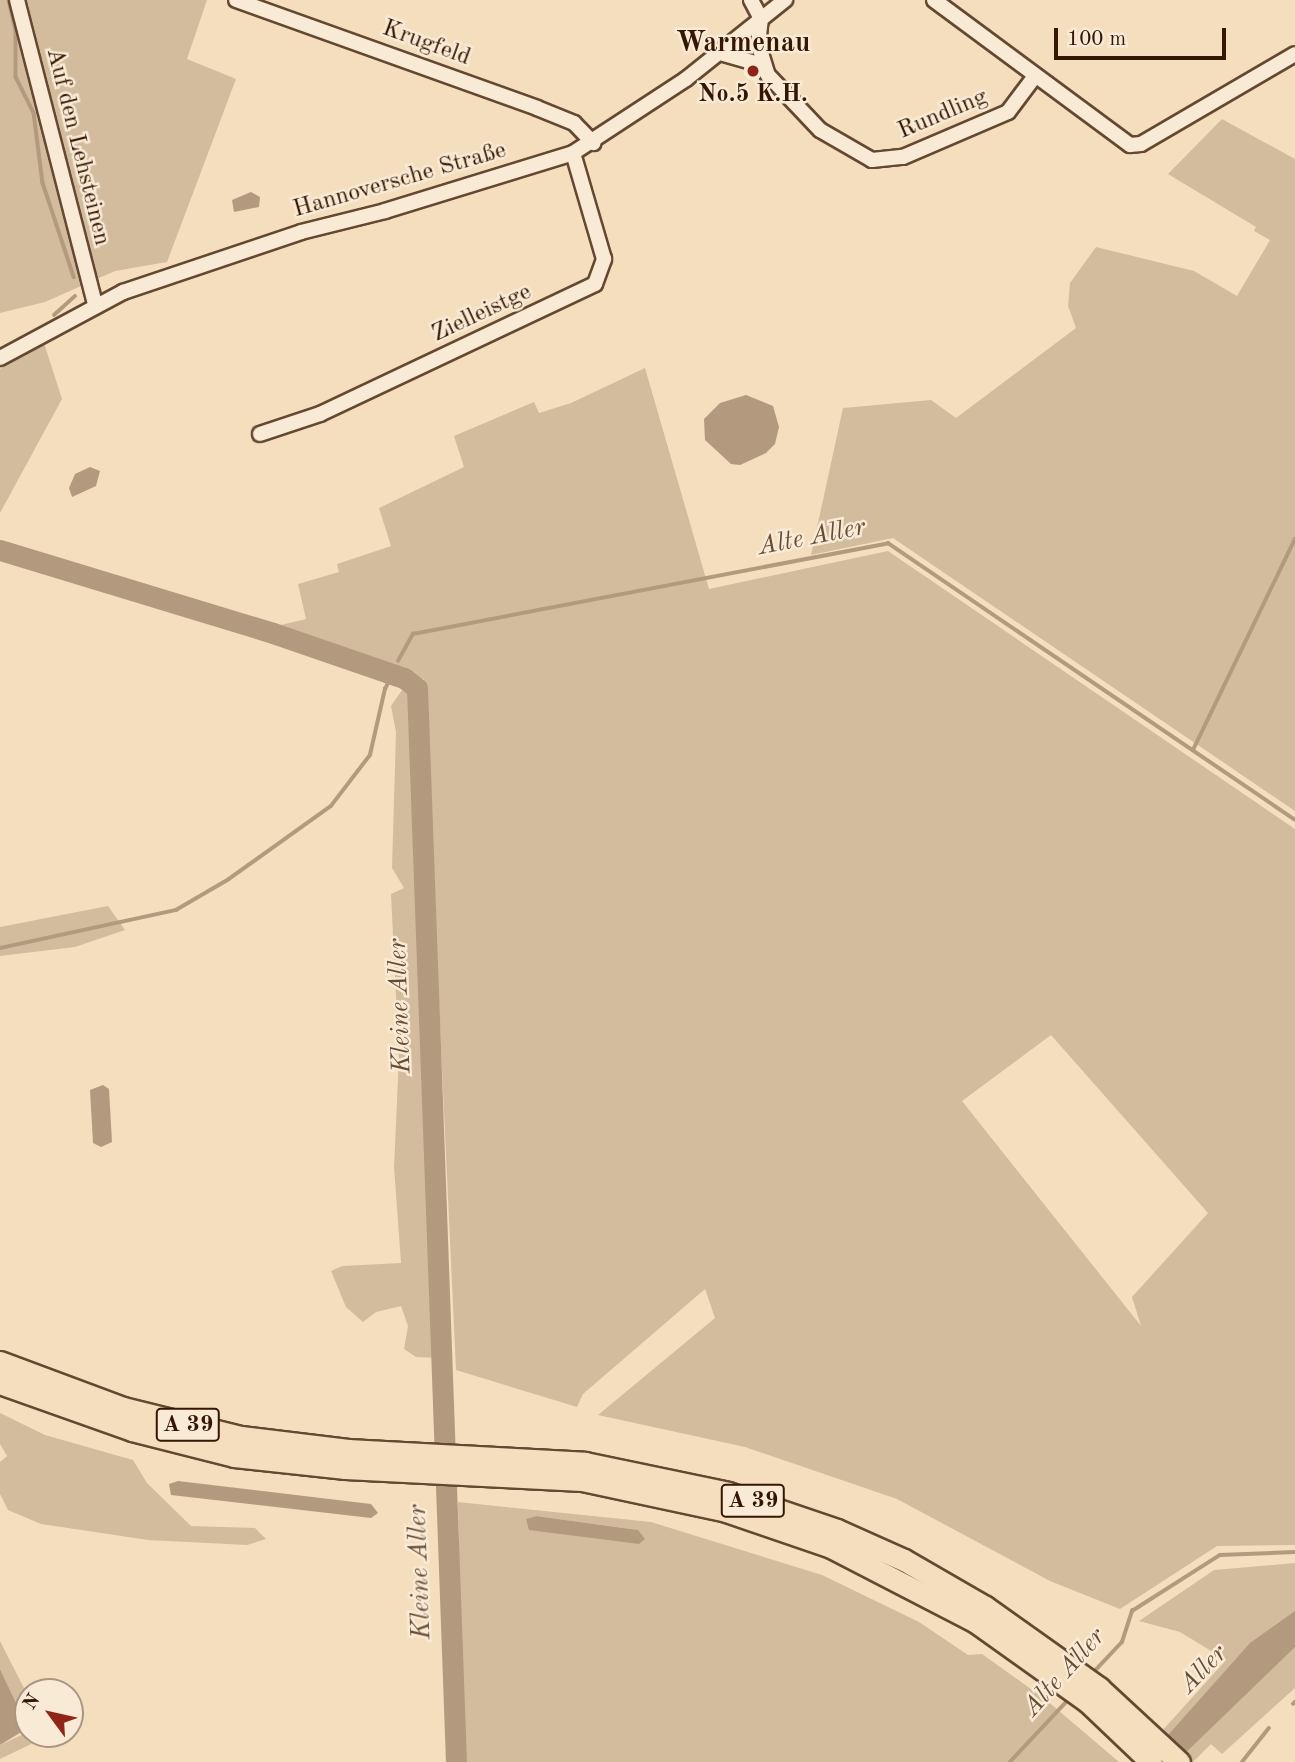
<!DOCTYPE html>
<html>
<head>
<meta charset="utf-8">
<style>
  body { margin:0 }
  #map { position:relative; width:1295px; height:1762px; overflow:hidden; background:#f4debe; font-family:"Old Standard TT",serif }
  div>[style] { position:absolute }
  [style*='--x'] { left:calc(var(--x)*1px); top:calc(var(--y)*1px); width:calc(var(--w)*1px); rotate:calc(var(--a)*1deg) }
  .green>* { inset:0; background:#d3bc9e }
  .water>* { inset:0; background:#b39a7e }
  .stream>* { height:3.5px; margin:-1.75px; padding:0 1.75px; transform-origin:1.75px; border-radius:1.75px; background:#b39a7e }
  .river>* { height:21px; margin:-10.5px; padding:0 10.5px; transform-origin:10.5px; border-radius:10.5px; background:#b39a7e }
  .roads { filter:drop-shadow(2px 0 #644831) drop-shadow(-2px 0 #644831) drop-shadow(0 2px #644831) drop-shadow(0 -2px #644831) }
  .minor>* { height:14px; margin:-7px; padding:0 7px; transform-origin:7px; border-radius:7px; background:#f8ead5 }
  .highway>* { height:21px; margin:-10.5px; padding:0 10.5px; transform-origin:10.5px; border-radius:10.5px; background:#f4debe }
  .dots>* { width:19px; height:19px; translate:-50% -50%; box-sizing:border-box; border:4px solid #f8ead5; border-radius:50% }
  span { translate:-50% -50%; white-space:nowrap; text-align:center; line-height:1.15; -webkit-text-stroke:5px #f8ead5; paint-order:stroke }
  .shield-label span { padding:2px 5px; background:#f8ead5; border:2px solid; border-radius:5px; -webkit-text-stroke-width:0 }
  .shield-label { font-size:23px; color:#341602; font-weight:700 }
  .street-label { font-size:24px; color:#341602 }
  .poi-label { font-size:24px; color:#341602; font-weight:700 }
  .water-label { font-size:26px; color:#674b34; font-style:italic }
  .quarter-label { font-size:28px; color:#341602; font-weight:700 }
  .north { position:absolute; left:14px; top:1678px; width:70px; height:70px; box-sizing:border-box; background:#f8ead5; border:2px solid #aa9581; border-radius:50%; rotate:303deg; font-size:19px; font-weight:700; line-height:28px; text-align:center; color:#341602 }
  .north::after { content:''; display:block; margin:auto; width:24px; height:32px; background:#8f2418; clip-path:polygon(50% 0,100% 100%,50% 72%,0 100%) }
  .scale { position:absolute; left:1054px; top:28px; width:172px; height:32px; box-sizing:border-box; border:4px solid #341602; border-top:0; padding-left:9px; font-size:21px; line-height:24px; white-space:nowrap; color:#341602; -webkit-text-stroke:5px #f8ead5; paint-order:stroke }
</style>
</head>
<body>
<div id="map">
  <div class="green">
    <i style="clip-path:polygon(0 0,207px 0,187px 59px,236px 79px,167px 262px,115px 271px,45px 302px,0 313px)"></i>
    <i style="clip-path:polygon(1222px 119px,1295px 159px,1295px 811px,893px 538px,811px 555px,843px 408px,931px 400px,956px 418px,1076px 328px,1068px 306px,1070px 283px,1096px 247px,1194px 271px,1237px 296px,1270px 240px,1254px 231px,1256px 227px,1168px 174px)"></i>
    <i style="clip-path:polygon(44px 343px,62px 399px,0 513px,0 369px)"></i>
    <i style="clip-path:polygon(evenodd,645px 368px,709px 589px,888px 551px,1295px 829px,1295px 1545px,1217px 1546px,1120px 1609px,1050px 1581px,897px 1499px,745px 1447px,598px 1415px,715px 1318px,705px 1289px,583px 1394px,577px 1407px,456px 1370px,424px 679px,395px 676px,281px 625px,306px 619px,298px 584px,339px 572px,337px 564px,391px 546px,379px 508px,464px 467px,454px 436px,534px 402px,539px 413px,571px 403px,645px 368px,1051px 1035px,1208px 1213px,1132px 1297px,1141px 1326px,962px 1101px,1051px 1035px)"></i>
    <i style="clip-path:polygon(409px 680px,437px 1309px,438px 1358px,416px 1357px,404px 1349px,408px 1326px,401px 1306px,376px 1312px,363px 1322px,346px 1307px,331px 1271px,342px 1266px,401px 1263px,394px 1167px,399px 1057px,391px 894px,404px 888px,392px 868px,396px 732px,391px 706px)"></i>
    <i style="clip-path:polygon(108px 906px,125px 930px,75px 947px,0 956px,0 927px)"></i>
    <i style="clip-path:polygon(0 1413px,45px 1435px,133px 1460px,147px 1483px,191px 1526px,255px 1528px,266px 1539px,247px 1545px,148px 1540px,41px 1524px,8px 1510px,0 1494px,0 1462px,7px 1456px,0 1444px)"></i>
    <i style="clip-path:polygon(evenodd,458px 1502px,651px 1522px,822px 1575px,919px 1622px,968px 1655px,982px 1654px,1045px 1699px,1119px 1762px,450px 1762px,444px 1545px,459px 1547px,458px 1502px,536px 1516px,638px 1530px,526px 1519px,536px 1516px)"></i>
    <i style="clip-path:polygon(1295px 1563px,1295px 1688px,1222px 1754px,1211px 1744px,1193px 1762px,1134px 1762px,1226px 1660px,1180px 1632px,1139px 1621px,1214px 1570px)"></i>
    <i style="clip-path:polygon(0 1641px,28px 1696px,28px 1728px,0 1669px)"></i>
    <i style="clip-path:polygon(28px 1732px,48px 1736px,0 1759px,0 1745px)"></i>
  </div>
  <div class="water">
    <i style="clip-path:polygon(251px 192px,260px 197px,259px 207px,234px 212px,232px 200px)"></i>
    <i style="clip-path:polygon(746px 395px,773px 406px,779px 427px,775px 444px,766px 453px,740px 465px,731px 464px,705px 440px,704px 419px,720px 403px)"></i>
    <i style="clip-path:polygon(90px 467px,100px 471px,96px 486px,72px 497px,69px 488px,75px 474px)"></i>
    <i style="clip-path:polygon(103px 1085px,109px 1089px,112px 1142px,101px 1147px,93px 1143px,90px 1090px)"></i>
    <i style="clip-path:polygon(178px 1481px,371px 1504px,378px 1513px,371px 1518px,171px 1495px,169px 1484px)"></i>
    <i style="clip-path:polygon(536px 1516px,638px 1530px,645px 1539px,639px 1544px,529px 1530px,526px 1519px)"></i>
    <i style="clip-path:polygon(1295px 1611px,1295px 1647px,1176px 1762px,1144px 1762px,1250px 1643px)"></i>
    <i style="clip-path:polygon(0 1669px,28px 1728px,0 1745px)"></i>
  </div>
  <div class="stream">
    <i style="--x:9;--y:0;--w:31;--a:77"></i>
    <i style="--x:16;--y:30;--w:47;--a:90"></i>
    <i style="--x:16;--y:77;--w:40;--a:63.4"></i>
    <i style="--x:34;--y:113;--w:71;--a:82.7"></i>
    <i style="--x:43;--y:183;--w:99;--a:71.7"></i>
    <i style="--x:54;--y:315;--w:28;--a:-42"></i>
    <i style="--x:398;--y:661;--w:31;--a:-61"></i>
    <i style="--x:413;--y:634;--w:484;--a:-10.8"></i>
    <i style="--x:888;--y:543;--w:492;--a:34.2"></i>
    <i style="--x:1193;--y:750;--w:234;--a:-64.2"></i>
    <i style="--x:0;--y:948;--w:180;--a:-12.2"></i>
    <i style="--x:176;--y:910;--w:61;--a:-30.3"></i>
    <i style="--x:229;--y:879;--w:125;--a:-35.6"></i>
    <i style="--x:331;--y:806;--w:64;--a:-52.6"></i>
    <i style="--x:370;--y:755;--w:68;--a:-77.2"></i>
    <i style="--x:385;--y:689;--w:17;--a:-62"></i>
    <i style="--x:1091;--y:1675;--w:45;--a:-46.8"></i>
    <i style="--x:1122;--y:1642;--w:33;--a:-72"></i>
    <i style="--x:1132;--y:1611;--w:104;--a:-32.5"></i>
    <i style="--x:1220;--y:1555;--w:75;--a:-2.3"></i>
    <i style="--x:1293;--y:1704;--w:3;--a:-45"></i>
    <i style="--x:1010;--y:1762;--w:86;--a:-46.9"></i>
    <i style="--x:1242;--y:1762;--w:43;--a:-51.5"></i>
  </div>
  <div class="river">
    <i style="--x:0;--y:550;--w:285;--a:16.9"></i>
    <i style="--x:273;--y:633;--w:139;--a:19"></i>
    <i style="--x:404;--y:678;--w:16;--a:38"></i>
    <i style="--x:417;--y:688;--w:1075;--a:87.92"></i>
  </div>
  <div class="roads">
    <div class="minor">
      <i style="--x:17;--y:0;--w:314;--a:75.6"></i>
      <i style="--x:236;--y:0;--w:320;--a:19.7"></i>
      <i style="--x:537;--y:108;--w:40;--a:22"></i>
      <i style="--x:574;--y:123;--w:28;--a:46"></i>
      <i style="--x:751;--y:0;--w:21;--a:62"></i>
      <i style="--x:761;--y:19;--w:24;--a:97"></i>
      <i style="--x:758;--y:43;--w:34;--a:73"></i>
      <i style="--x:768;--y:75;--w:76;--a:46.6"></i>
      <i style="--x:820;--y:130;--w:60;--a:30"></i>
      <i style="--x:872;--y:160;--w:31;--a:-6"></i>
      <i style="--x:903;--y:157;--w:114;--a:-23.2"></i>
      <i style="--x:1008;--y:112;--w:45;--a:-53.1"></i>
      <i style="--x:934;--y:0;--w:244;--a:36.5"></i>
      <i style="--x:1130;--y:145;--w:11;--a:-5"></i>
      <i style="--x:1141;--y:144;--w:178;--a:-30.3"></i>
      <i style="--x:720;--y:53;--w:44;--a:15.9"></i>
      <i style="--x:0;--y:358;--w:140;--a:-28.2"></i>
      <i style="--x:123;--y:292;--w:188;--a:-18.6"></i>
      <i style="--x:301;--y:232;--w:87;--a:-14"></i>
      <i style="--x:385;--y:211;--w:197;--a:-17.1"></i>
      <i style="--x:573;--y:153;--w:135;--a:-33.2"></i>
      <i style="--x:686;--y:79;--w:127;--a:-38.6"></i>
      <i style="--x:260;--y:434;--w:63;--a:-18.4"></i>
      <i style="--x:320;--y:414;--w:304;--a:-25.3"></i>
      <i style="--x:595;--y:284;--w:27;--a:-70"></i>
      <i style="--x:604;--y:259;--w:110;--a:-106.3"></i>
    </div>
    <div class="highway">
      <i style="--x:0;--y:1362;--w:131;--a:20.5"></i>
      <i style="--x:123;--y:1408;--w:122;--a:13.8"></i>
      <i style="--x:241;--y:1437;--w:108;--a:6.9"></i>
      <i style="--x:348;--y:1450;--w:237;--a:3.1"></i>
      <i style="--x:585;--y:1463;--w:146;--a:11.8"></i>
      <i style="--x:728;--y:1493;--w:115;--a:18.7"></i>
      <i style="--x:837;--y:1530;--w:73;--a:24.1"></i>
      <i style="--x:904;--y:1560;--w:94;--a:30.1"></i>
      <i style="--x:985;--y:1607;--w:140;--a:35.4"></i>
      <i style="--x:1099;--y:1688;--w:109;--a:42.8"></i>
      <i style="--x:0;--y:1383;--w:140;--a:19.6"></i>
      <i style="--x:132;--y:1430;--w:105;--a:14.3"></i>
      <i style="--x:234;--y:1456;--w:112;--a:6.2"></i>
      <i style="--x:345;--y:1468;--w:237;--a:2.9"></i>
      <i style="--x:582;--y:1480;--w:147;--a:12.1"></i>
      <i style="--x:726;--y:1511;--w:111;--a:18.9"></i>
      <i style="--x:831;--y:1547;--w:163;--a:27.3"></i>
      <i style="--x:976;--y:1622;--w:138;--a:35.5"></i>
      <i style="--x:1088;--y:1702;--w:87;--a:43.6"></i>
    </div>
  </div>
  <div class="dots">
    <i style="left:753px;top:71px;background:#8f2418"></i>
  </div>
  <div class="shield-label">
    <span style="left:188px;top:1425px">A 39</span>
    <span style="left:753px;top:1501px">A 39</span>
  </div>
  <div class="street-label">
    <span style="left:426px;top:44px;rotate:20deg">Krugfeld</span>
    <span style="left:943px;top:115px;rotate:-23deg">Rundling</span>
    <span style="left:77px;top:147px;rotate:76deg">Auf den Lehsteinen</span>
    <span style="left:400px;top:181px;rotate:-16deg">Hannoversche Straße</span>
    <span style="left:482px;top:314px;rotate:-25deg">Zielleistge</span>
  </div>
  <div class="poi-label">
    <span style="left:753px;top:96px">No.5 K.H.</span>
  </div>
  <div class="water-label">
    <span style="left:812px;top:538px;rotate:-11deg">Alte Aller</span>
    <span style="left:401px;top:1006px;rotate:-92deg">Kleine Aller</span>
    <span style="left:421px;top:1572px;rotate:-92deg">Kleine Aller</span>
    <span style="left:1204px;top:1670px;rotate:-46deg">Aller</span>
    <span style="left:1065px;top:1673px;rotate:-48deg">Alte Aller</span>
  </div>
  <div class="quarter-label">
    <span style="left:743px;top:44px">Warmenau</span>
  </div>
  <div class="north">N</div>
  <div class="scale">100 m</div>
</div>
</body>
</html>
